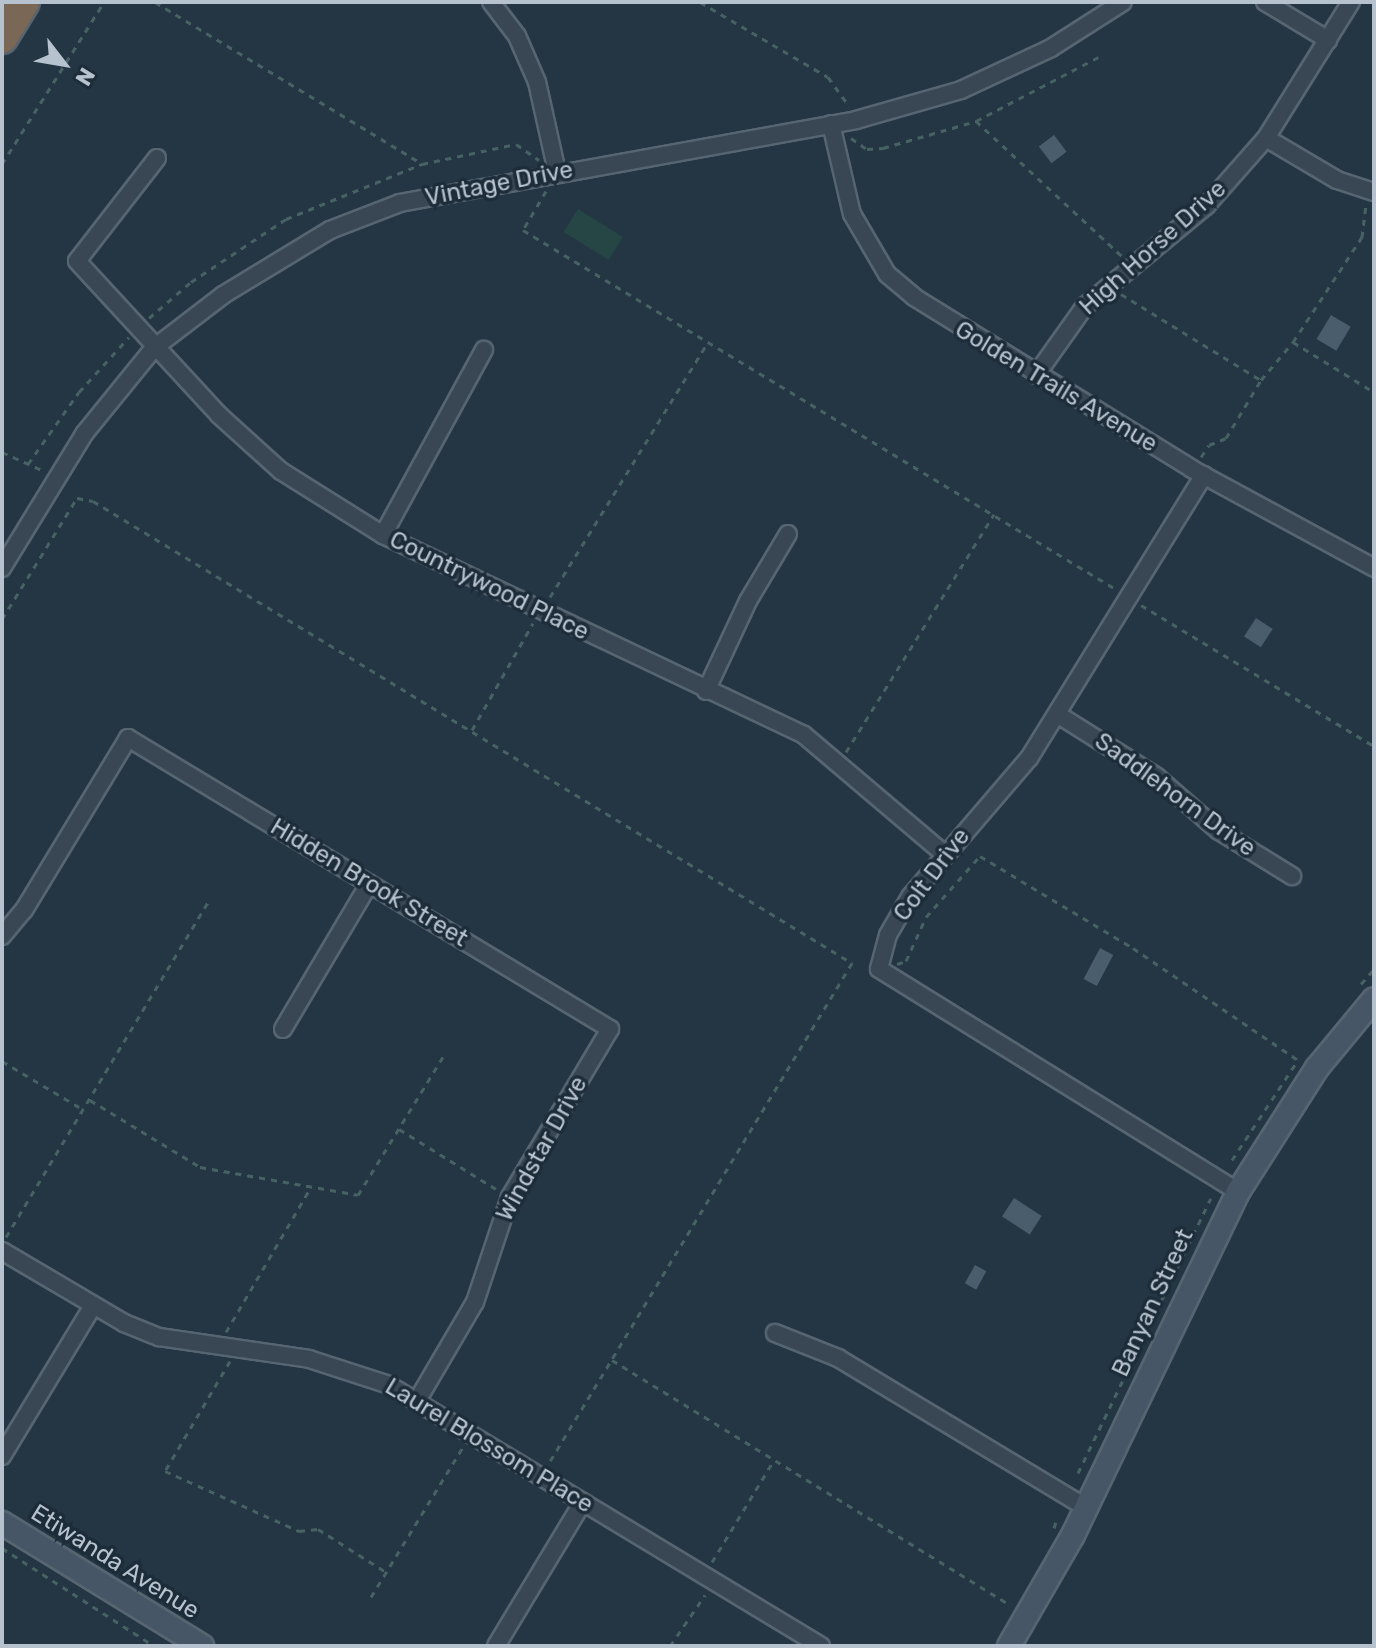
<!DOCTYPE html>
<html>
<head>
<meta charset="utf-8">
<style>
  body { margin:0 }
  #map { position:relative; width:1376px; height:1648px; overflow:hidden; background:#243644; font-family:Rubik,sans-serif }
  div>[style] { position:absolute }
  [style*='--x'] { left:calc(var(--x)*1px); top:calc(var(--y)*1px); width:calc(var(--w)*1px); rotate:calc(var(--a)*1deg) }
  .green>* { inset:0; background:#264545; transform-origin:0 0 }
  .building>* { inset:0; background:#4a5d6d; transform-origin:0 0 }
  .path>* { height:3px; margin-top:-1.5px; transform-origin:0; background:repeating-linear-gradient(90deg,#466262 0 6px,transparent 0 12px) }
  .roads { filter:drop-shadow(2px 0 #576571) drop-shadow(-2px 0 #576571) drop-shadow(0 2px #576571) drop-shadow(0 -2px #576571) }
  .street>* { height:16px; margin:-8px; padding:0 8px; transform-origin:8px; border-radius:8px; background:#384753 }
  .secondary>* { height:22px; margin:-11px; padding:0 11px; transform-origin:11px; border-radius:11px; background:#465667 }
  .highway>* { height:30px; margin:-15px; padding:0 15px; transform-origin:15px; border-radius:15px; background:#7a6755 }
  span { translate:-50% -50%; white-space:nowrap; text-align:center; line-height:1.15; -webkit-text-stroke:7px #1d2c39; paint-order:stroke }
  .street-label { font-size:24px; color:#b6c2cd }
  .frame { position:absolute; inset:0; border:4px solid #b6c2cd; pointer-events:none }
  .north { position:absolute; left:24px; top:24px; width:80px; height:80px; -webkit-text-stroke:6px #1d2c39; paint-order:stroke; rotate:121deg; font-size:22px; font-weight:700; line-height:32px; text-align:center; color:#b6c2cd }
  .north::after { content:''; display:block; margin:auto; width:28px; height:36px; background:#b6c2cd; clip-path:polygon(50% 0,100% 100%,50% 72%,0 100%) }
</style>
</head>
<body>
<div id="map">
  <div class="green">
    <i style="left:578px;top:209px;width:53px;height:27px;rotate:32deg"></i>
  </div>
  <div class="building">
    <i style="left:1054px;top:135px;width:21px;height:19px;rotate:53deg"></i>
    <i style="left:1331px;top:315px;width:23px;height:28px;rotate:31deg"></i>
    <i style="left:1256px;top:618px;width:20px;height:22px;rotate:33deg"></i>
    <i style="left:1100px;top:948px;width:15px;height:35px;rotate:28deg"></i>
    <i style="left:1014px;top:1198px;width:33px;height:22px;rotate:33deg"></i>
    <i style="left:975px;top:1265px;width:13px;height:21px;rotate:29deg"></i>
  </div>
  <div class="path">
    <i style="--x:155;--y:2;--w:312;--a:31.2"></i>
    <i style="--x:422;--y:164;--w:96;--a:-12"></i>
    <i style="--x:516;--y:144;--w:28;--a:35"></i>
    <i style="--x:700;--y:2;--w:148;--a:30.4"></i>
    <i style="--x:828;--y:77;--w:36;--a:54"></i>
    <i style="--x:976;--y:121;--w:142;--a:-27.6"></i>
    <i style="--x:851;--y:138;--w:19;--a:35"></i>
    <i style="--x:867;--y:149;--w:16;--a:-4"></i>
    <i style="--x:883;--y:148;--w:97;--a:-16.2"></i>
    <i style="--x:976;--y:121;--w:200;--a:42.8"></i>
    <i style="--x:2;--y:164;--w:191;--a:-57.8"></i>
    <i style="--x:546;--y:191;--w:45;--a:120.5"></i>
    <i style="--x:523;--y:230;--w:691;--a:31.21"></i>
    <i style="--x:1121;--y:294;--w:164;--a:31.6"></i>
    <i style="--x:1261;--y:380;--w:50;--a:-49.9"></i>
    <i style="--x:1293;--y:342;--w:95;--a:31.7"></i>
    <i style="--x:149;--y:318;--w:55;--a:-40.6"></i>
    <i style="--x:191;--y:282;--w:114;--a:-33.6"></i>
    <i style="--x:286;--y:219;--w:147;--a:-22"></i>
    <i style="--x:1293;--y:342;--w:126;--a:-56.7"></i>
    <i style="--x:1362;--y:237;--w:34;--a:-83"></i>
    <i style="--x:2;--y:452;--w:44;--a:24.2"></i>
    <i style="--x:1201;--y:457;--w:14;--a:-56"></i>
    <i style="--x:1209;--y:445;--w:18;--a:-22"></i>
    <i style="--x:1226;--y:438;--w:68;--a:-58.9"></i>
    <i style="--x:28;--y:464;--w:88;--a:-54.7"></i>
    <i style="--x:79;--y:392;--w:74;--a:-47.7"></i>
    <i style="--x:550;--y:597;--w:300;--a:-58.2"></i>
    <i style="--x:1141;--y:605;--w:272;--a:31.2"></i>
    <i style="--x:2;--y:619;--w:142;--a:-58.2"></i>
    <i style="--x:77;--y:498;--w:16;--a:11"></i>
    <i style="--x:93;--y:501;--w:889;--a:31.33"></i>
    <i style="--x:852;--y:963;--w:585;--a:121.22"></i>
    <i style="--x:472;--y:730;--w:123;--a:-60.3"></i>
    <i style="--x:846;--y:752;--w:280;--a:-58.1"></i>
    <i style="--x:897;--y:964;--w:9;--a:-18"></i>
    <i style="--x:906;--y:961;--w:48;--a:-65.6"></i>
    <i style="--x:926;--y:917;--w:81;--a:-48.5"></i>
    <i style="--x:980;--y:856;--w:179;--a:31"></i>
    <i style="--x:1133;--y:948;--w:199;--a:34.2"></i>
    <i style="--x:1361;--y:984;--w:20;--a:-49"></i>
    <i style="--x:2;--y:1061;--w:96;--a:30.9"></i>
    <i style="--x:90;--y:1100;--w:129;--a:31.3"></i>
    <i style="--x:200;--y:1167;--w:160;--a:10"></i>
    <i style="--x:358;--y:1195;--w:164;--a:-58.4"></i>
    <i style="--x:399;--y:1129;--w:114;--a:31.7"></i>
    <i style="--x:1232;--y:1160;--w:120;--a:-56.6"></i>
    <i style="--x:6;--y:1237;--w:393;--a:-58.9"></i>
    <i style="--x:226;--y:1332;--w:168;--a:-59.6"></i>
    <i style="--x:612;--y:1360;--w:468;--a:31.6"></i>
    <i style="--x:230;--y:1361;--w:128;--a:120.6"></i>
    <i style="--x:165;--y:1471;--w:147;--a:24.1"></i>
    <i style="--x:299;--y:1531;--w:19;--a:-6"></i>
    <i style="--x:318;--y:1529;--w:80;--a:32.3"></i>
    <i style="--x:1078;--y:1473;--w:305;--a:-64.2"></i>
    <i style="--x:1054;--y:1528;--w:10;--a:-73"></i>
    <i style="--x:2;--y:1548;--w:181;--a:32.8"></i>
    <i style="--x:712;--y:1562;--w:119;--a:-58.7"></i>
    <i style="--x:371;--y:1597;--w:176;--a:-58.5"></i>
    <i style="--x:670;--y:1646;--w:62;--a:-55.5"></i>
  </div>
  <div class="roads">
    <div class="street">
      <i style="--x:491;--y:2;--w:43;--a:52.6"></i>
      <i style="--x:517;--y:36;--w:50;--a:66.5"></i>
      <i style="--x:537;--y:82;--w:92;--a:77.5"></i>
      <i style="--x:1265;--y:2;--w:74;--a:31.1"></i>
      <i style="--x:831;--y:124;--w:92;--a:76.9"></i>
      <i style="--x:852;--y:214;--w:69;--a:59.7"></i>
      <i style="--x:887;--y:274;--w:35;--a:40"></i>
      <i style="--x:914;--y:297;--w:327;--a:31.7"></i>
      <i style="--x:1192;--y:469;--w:207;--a:28.5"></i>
      <i style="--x:1266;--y:138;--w:82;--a:30.6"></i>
      <i style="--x:1337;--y:180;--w:39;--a:18"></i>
      <i style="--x:157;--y:158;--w:130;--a:127.8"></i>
      <i style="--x:77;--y:261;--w:209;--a:47.3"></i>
      <i style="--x:219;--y:415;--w:84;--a:42.1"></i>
      <i style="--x:281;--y:471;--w:120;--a:32.1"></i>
      <i style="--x:383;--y:535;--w:466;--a:25.4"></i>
      <i style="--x:804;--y:735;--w:182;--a:40.3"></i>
      <i style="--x:1036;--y:375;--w:85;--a:-54.6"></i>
      <i style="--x:1085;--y:306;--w:157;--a:-39.6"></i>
      <i style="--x:1206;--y:206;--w:91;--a:-48.6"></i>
      <i style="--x:1266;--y:138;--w:160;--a:-58"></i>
      <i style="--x:1204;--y:475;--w:333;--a:121.7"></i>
      <i style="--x:1029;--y:758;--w:183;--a:130.6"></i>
      <i style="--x:910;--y:897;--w:44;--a:120.1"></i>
      <i style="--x:888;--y:935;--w:35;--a:105"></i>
      <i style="--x:879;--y:969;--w:423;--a:31.8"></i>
      <i style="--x:383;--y:535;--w:211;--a:-61.4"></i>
      <i style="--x:2;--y:568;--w:157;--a:-58.5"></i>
      <i style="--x:84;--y:434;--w:111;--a:-50.9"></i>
      <i style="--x:154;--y:348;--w:87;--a:-37.5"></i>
      <i style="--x:223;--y:295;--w:125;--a:-31.3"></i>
      <i style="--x:330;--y:230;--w:75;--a:-21.1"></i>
      <i style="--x:400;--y:203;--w:463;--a:-10.3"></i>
      <i style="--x:856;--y:120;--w:109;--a:-15.9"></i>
      <i style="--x:961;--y:90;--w:99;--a:-25"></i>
      <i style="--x:1051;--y:48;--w:85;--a:-32.6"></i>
      <i style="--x:706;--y:691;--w:99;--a:-65"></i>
      <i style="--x:748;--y:601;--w:78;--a:-59.2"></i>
      <i style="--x:1057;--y:714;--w:118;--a:32.2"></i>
      <i style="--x:1157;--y:777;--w:82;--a:41.1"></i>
      <i style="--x:1219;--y:831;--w:86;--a:31.7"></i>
      <i style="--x:2;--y:936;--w:34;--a:-50"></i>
      <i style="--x:24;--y:910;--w:201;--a:-58.8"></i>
      <i style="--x:128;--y:738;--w:563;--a:31.12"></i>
      <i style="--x:610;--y:1029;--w:196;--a:120.8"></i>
      <i style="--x:510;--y:1197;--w:111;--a:108.4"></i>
      <i style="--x:475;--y:1302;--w:115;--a:120.4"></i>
      <i style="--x:283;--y:1029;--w:169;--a:-59.3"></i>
      <i style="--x:2;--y:1251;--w:142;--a:30.5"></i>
      <i style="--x:124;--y:1323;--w:38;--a:22"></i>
      <i style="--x:159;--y:1337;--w:152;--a:8.3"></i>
      <i style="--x:309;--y:1359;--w:84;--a:18"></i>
      <i style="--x:389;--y:1385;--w:505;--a:31.14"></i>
      <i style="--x:775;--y:1333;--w:68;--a:21.6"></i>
      <i style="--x:838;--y:1358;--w:291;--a:31.1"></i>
      <i style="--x:2;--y:1456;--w:175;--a:-58.8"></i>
      <i style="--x:496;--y:1646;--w:168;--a:-58.9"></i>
    </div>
    <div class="secondary">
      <i style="--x:2;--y:1523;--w:235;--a:31.6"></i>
      <i style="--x:1009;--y:1646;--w:128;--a:-60"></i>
      <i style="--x:1073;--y:1535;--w:381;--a:-64.3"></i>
      <i style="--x:1238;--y:1192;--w:147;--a:-57.5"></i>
      <i style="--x:1317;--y:1068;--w:89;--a:-50.4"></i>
    </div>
    <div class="highway">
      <i style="--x:2;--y:38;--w:42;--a:-58.6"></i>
    </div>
  </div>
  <div class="street-label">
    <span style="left:499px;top:184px;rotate:-11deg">Vintage Drive</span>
    <span style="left:1153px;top:248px;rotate:-42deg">High Horse Drive</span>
    <span style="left:1056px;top:387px;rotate:31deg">Golden Trails Avenue</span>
    <span style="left:489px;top:586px;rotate:26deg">Countrywood Place</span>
    <span style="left:1175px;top:795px;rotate:36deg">Saddlehorn Drive</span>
    <span style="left:932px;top:875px;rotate:-53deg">Colt Drive</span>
    <span style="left:369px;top:883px;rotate:31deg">Hidden Brook Street</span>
    <span style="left:542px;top:1149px;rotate:-61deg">Windstar Drive</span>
    <span style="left:1153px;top:1303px;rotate:-65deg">Banyan Street</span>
    <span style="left:489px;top:1446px;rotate:31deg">Laurel Blossom Place</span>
    <span style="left:115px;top:1562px;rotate:32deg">Etiwanda Avenue</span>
  </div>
  <div class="frame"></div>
  <div class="north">N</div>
</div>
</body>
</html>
